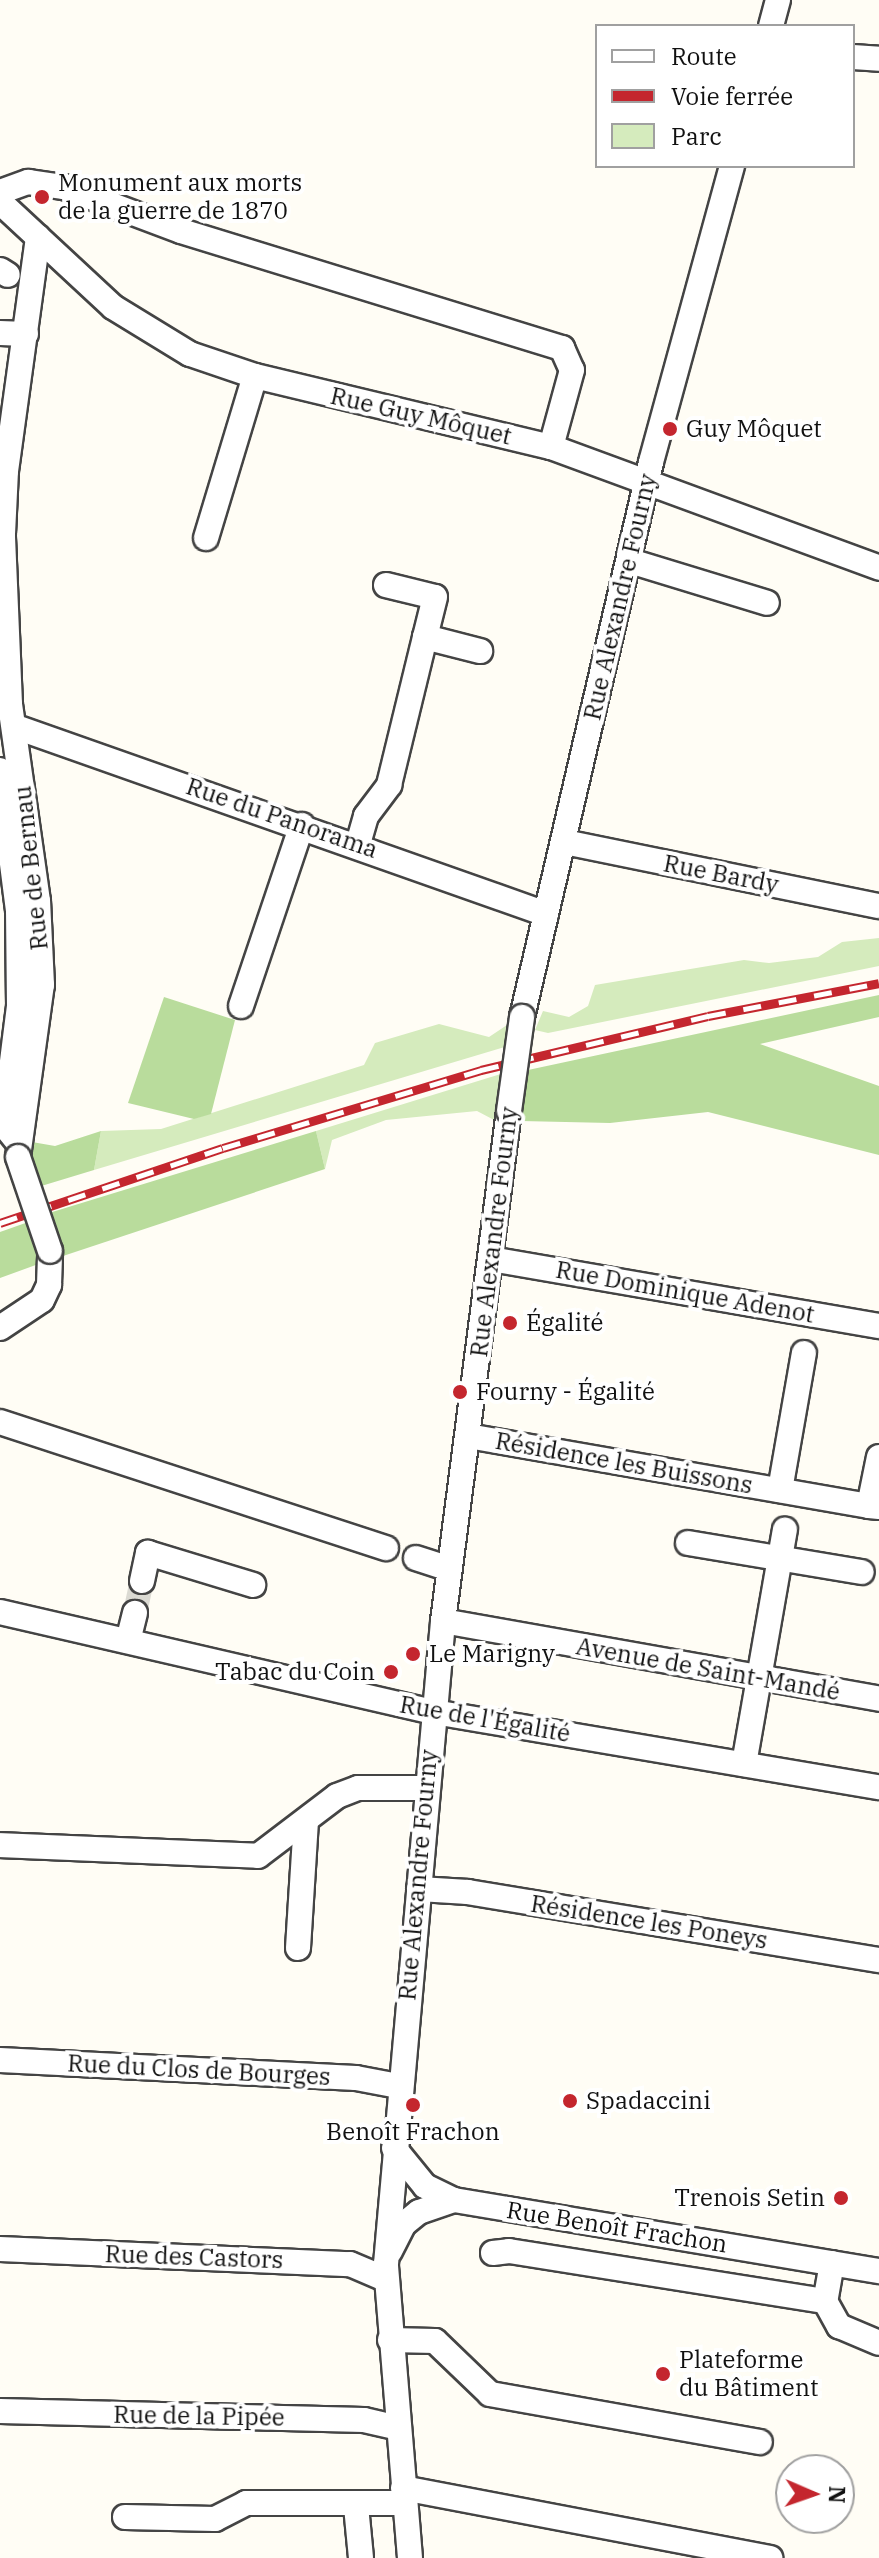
<!DOCTYPE html>
<html>
<head>
<meta charset="utf-8">
<style>
  body { margin:0 }
  #map { position:relative; width:879px; height:2558px; overflow:hidden; background:#fffdf5; font-family:"IBM Plex Serif",serif }
  div>[style] { position:absolute }
  [style*='--x'] { left:calc(var(--x)*1px); top:calc(var(--y)*1px); width:calc(var(--w)*1px); rotate:calc(var(--a)*1deg) }
  .green>* { inset:0; background:#d5ebbd }
  .forest>* { inset:0; background:#b9dc9c }
  .minor-tunnel>* { height:24px; margin-top:-12px; transform-origin:0; background:repeating-linear-gradient(90deg,#dbdad3 0 24px,transparent 0 36px) }
  .roads { filter:drop-shadow(2px 0 #444) drop-shadow(-2px 0 #444) drop-shadow(0 2px #444) drop-shadow(0 -2px #444) }
  .minor>* { height:24px; margin:-12px; padding:0 12px; transform-origin:12px; border-radius:12px; background:#fff }
  .rail>* { height:9px; margin-top:-4.5px; transform-origin:0; background:repeating-linear-gradient(90deg,#fff 0 18px,#c4262e 0 36px); box-sizing:border-box; border-block:2px solid #c4262e }
  .bridges { filter:drop-shadow(2px 0 #444) drop-shadow(-2px 0 #444) drop-shadow(0 2px #444) drop-shadow(0 -2px #444) }
  .minor-bridge>* { height:24px; margin:-12px; padding:0 12px; transform-origin:12px; border-radius:12px; background:#fff }
  .dots>* { width:22px; height:22px; translate:-50% -50%; box-sizing:border-box; border:4px solid #fff; border-radius:50% }
  span { translate:-50% -50%; white-space:nowrap; text-align:center; line-height:1.15; -webkit-text-stroke:8px #fff; paint-order:stroke }
  .poi-label { font-size:24px; color:#111 }
  .left { translate:0 -50%; text-align:left }
  .right { translate:-100% -50%; text-align:right }
  .street-label { font-size:24px; color:#111 }
  .legend { position:absolute; left:595px; top:24px; width:260px; height:144px; box-sizing:border-box; background:#fff; border:2px solid #a0a0a0; margin:0; padding:10px 14px; list-style:none; font-size:24px; color:#111 }
  .legend li { display:flex; align-items:center; gap:16px; height:40px }
  .legend b { width:40px; border:2px solid #a0a0a0 }
  .north { position:absolute; left:775px; top:2454px; width:80px; height:80px; box-sizing:border-box; background:#fff; border:2px solid #a0a0a0; border-radius:50%; rotate:92deg; font-size:22px; font-weight:700; line-height:32px; text-align:center; color:#111 }
  .north::after { content:''; display:block; margin:auto; width:28px; height:36px; background:#c4262e; clip-path:polygon(50% 0,100% 100%,50% 72%,0 100%) }
</style>
</head>
<body>
<div id="map">
  <div class="green">
    <i style="clip-path:polygon(879px 938px,879px 966px,548px 1033px,535px 1030px,543px 1011px,569px 1017px,588px 1006px,595px 985px,744px 960px,769px 963px,818px 957px,842px 942px)"></i>
    <i style="clip-path:polygon(510px 1023px,508px 1046px,94px 1170px,101px 1131px,161px 1129px,364px 1065px,375px 1043px,439px 1024px,489px 1037px)"></i>
    <i style="clip-path:polygon(504px 1073px,496px 1121px,477px 1111px,386px 1120px,332px 1140px,325px 1169px,316px 1131px)"></i>
  </div>
  <div class="forest">
    <i style="clip-path:polygon(879px 995px,879px 1017px,760px 1044px,879px 1086px,879px 1155px,708px 1112px,610px 1123px,521px 1121px,528px 1070px)"></i>
    <i style="clip-path:polygon(164px 997px,235px 1020px,211px 1114px,194px 1119px,128px 1103px)"></i>
    <i style="clip-path:polygon(101px 1131px,94px 1170px,38px 1187px,26px 1152px,32px 1142px,55px 1146px)"></i>
    <i style="clip-path:polygon(316px 1131px,325px 1169px,60px 1257px,49px 1213px)"></i>
    <i style="clip-path:polygon(34px 1220px,44px 1262px,0 1278px,0 1232px)"></i>
  </div>
  <div class="minor-tunnel">
    <i style="--x:135;--y:1613;--w:33;--a:-78"></i>
  </div>
  <div class="roads">
    <div class="minor">
      <i style="--x:771;--y:26;--w:27;--a:-75"></i>
      <i style="--x:853;--y:57;--w:26;--a:4"></i>
      <i style="--x:0;--y:192;--w:30;--a:-20"></i>
      <i style="--x:28;--y:182;--w:36;--a:8"></i>
      <i style="--x:64;--y:187;--w:125;--a:20.6"></i>
      <i style="--x:181;--y:231;--w:399;--a:17.1"></i>
      <i style="--x:562;--y:348;--w:24;--a:66"></i>
      <i style="--x:572;--y:370;--w:80;--a:105.3"></i>
      <i style="--x:0;--y:202;--w:154;--a:42.9"></i>
      <i style="--x:113;--y:307;--w:90;--a:31.4"></i>
      <i style="--x:190;--y:354;--w:69;--a:18.7"></i>
      <i style="--x:255;--y:376;--w:304;--a:13.5"></i>
      <i style="--x:551;--y:447;--w:350;--a:20.2"></i>
      <i style="--x:0;--y:270;--w:9;--a:32"></i>
      <i style="--x:0;--y:333;--w:26;--a:2"></i>
      <i style="--x:206;--y:538;--w:169;--a:-73.2"></i>
      <i style="--x:630;--y:561;--w:143;--a:17"></i>
      <i style="--x:386;--y:585;--w:50;--a:13.8"></i>
      <i style="--x:435;--y:597;--w:41;--a:104"></i>
      <i style="--x:425;--y:637;--w:57;--a:14.3"></i>
      <i style="--x:16;--y:727;--w:562;--a:19.43"></i>
      <i style="--x:0;--y:770;--w:141;--a:82.7"></i>
      <i style="--x:18;--y:910;--w:96;--a:89.4"></i>
      <i style="--x:19;--y:1006;--w:120;--a:97.2"></i>
      <i style="--x:4;--y:1125;--w:22;--a:51"></i>
      <i style="--x:564;--y:842;--w:321;--a:11.5"></i>
      <i style="--x:358;--y:844;--w:29;--a:-74"></i>
      <i style="--x:366;--y:816;--w:39;--a:-53"></i>
      <i style="--x:389;--y:785;--w:152;--a:-76.3"></i>
      <i style="--x:241;--y:1006;--w:191;--a:-71.4"></i>
      <i style="--x:522;--y:1017;--w:570;--a:-76.91"></i>
      <i style="--x:651;--y:462;--w:307;--a:-74.7"></i>
      <i style="--x:18;--y:1157;--w:174;--a:-82.1"></i>
      <i style="--x:42;--y:985;--w:84;--a:-92.7"></i>
      <i style="--x:38;--y:901;--w:199;--a:-98.1"></i>
      <i style="--x:10;--y:704;--w:170;--a:-92.4"></i>
      <i style="--x:3;--y:534;--w:63;--a:-87.3"></i>
      <i style="--x:6;--y:471;--w:236;--a:-82.2"></i>
      <i style="--x:491;--y:1259;--w:394;--a:9.8"></i>
      <i style="--x:0;--y:1328;--w:50;--a:-33.7"></i>
      <i style="--x:42;--y:1300;--w:17;--a:-65"></i>
      <i style="--x:49;--y:1285;--w:34;--a:-88"></i>
      <i style="--x:0;--y:1422;--w:406;--a:18.1"></i>
      <i style="--x:468;--y:1436;--w:407;--a:9.9"></i>
      <i style="--x:879;--y:1457;--w:50;--a:101.5"></i>
      <i style="--x:869;--y:1506;--w:10;--a:6"></i>
      <i style="--x:780;--y:1490;--w:139;--a:-80.1"></i>
      <i style="--x:688;--y:1543;--w:176;--a:9.5"></i>
      <i style="--x:416;--y:1558;--w:35;--a:18"></i>
      <i style="--x:142;--y:1581;--w:29;--a:-78"></i>
      <i style="--x:148;--y:1553;--w:110;--a:16.9"></i>
      <i style="--x:0;--y:1612;--w:445;--a:13"></i>
      <i style="--x:434;--y:1712;--w:451;--a:9.6"></i>
      <i style="--x:443;--y:1621;--w:443;--a:10.1"></i>
      <i style="--x:128;--y:1641;--w:29;--a:-76"></i>
      <i style="--x:744;--y:1764;--w:238;--a:-80.1"></i>
      <i style="--x:0;--y:1845;--w:258;--a:2.4"></i>
      <i style="--x:258;--y:1856;--w:99;--a:-37.2"></i>
      <i style="--x:337;--y:1796;--w:22;--a:-21"></i>
      <i style="--x:358;--y:1788;--w:68;--a:0"></i>
      <i style="--x:419;--y:1889;--w:49;--a:3.5"></i>
      <i style="--x:468;--y:1892;--w:417;--a:9.4"></i>
      <i style="--x:298;--y:1948;--w:128;--a:-86.4"></i>
      <i style="--x:0;--y:2060;--w:356;--a:2.9"></i>
      <i style="--x:356;--y:2078;--w:43;--a:10.8"></i>
      <i style="--x:394;--y:2148;--w:49;--a:50.8"></i>
      <i style="--x:425;--y:2186;--w:32;--a:26"></i>
      <i style="--x:0;--y:2249;--w:350;--a:2.5"></i>
      <i style="--x:350;--y:2264;--w:38;--a:23"></i>
      <i style="--x:390;--y:2251;--w:30;--a:-63"></i>
      <i style="--x:404;--y:2224;--w:19;--a:-39"></i>
      <i style="--x:419;--y:2212;--w:37;--a:-19"></i>
      <i style="--x:454;--y:2200;--w:431;--a:9.5"></i>
      <i style="--x:493;--y:2253;--w:16;--a:-7"></i>
      <i style="--x:509;--y:2251;--w:320;--a:9"></i>
      <i style="--x:832;--y:2263;--w:39;--a:100"></i>
      <i style="--x:825;--y:2301;--w:29;--a:61"></i>
      <i style="--x:839;--y:2326;--w:43;--a:23"></i>
      <i style="--x:390;--y:2340;--w:45;--a:1.3"></i>
      <i style="--x:435;--y:2341;--w:76;--a:43.9"></i>
      <i style="--x:490;--y:2394;--w:274;--a:10.1"></i>
      <i style="--x:0;--y:2411;--w:364;--a:1.4"></i>
      <i style="--x:364;--y:2420;--w:35;--a:13"></i>
      <i style="--x:403;--y:2488;--w:374;--a:10.8"></i>
      <i style="--x:356;--y:2506;--w:52;--a:84.5"></i>
      <i style="--x:125;--y:2517;--w:90;--a:1.3"></i>
      <i style="--x:215;--y:2519;--w:35;--a:-27"></i>
      <i style="--x:246;--y:2503;--w:159;--a:0"></i>
      <i style="--x:410;--y:2558;--w:295;--a:-94.7"></i>
      <i style="--x:386;--y:2264;--w:646;--a:-84.93"></i>
      <i style="--x:443;--y:1621;--w:514;--a:-82.63"></i>
    </div>
  </div>
  <div class="rail">
    <i style="--x:0;--y:1223;--w:235;--a:-18.6"></i>
    <i style="--x:223;--y:1148;--w:270;--a:-16.8"></i>
    <i style="--x:481;--y:1070;--w:233;--a:-13.4"></i>
    <i style="--x:708;--y:1016;--w:174;--a:-10.9"></i>
  </div>
  <div class="bridges">
    <div class="minor-bridge">
      <i style="--x:509;--y:1111;--w:95;--a:-82.1"></i>
      <i style="--x:18;--y:1157;--w:99;--a:71.2"></i>
    </div>
  </div>
  <div class="dots">
    <i style="left:42px;top:197px;background:#c4262e"></i>
    <i style="left:670px;top:429px;background:#c4262e"></i>
    <i style="left:510px;top:1323px;background:#c4262e"></i>
    <i style="left:460px;top:1392px;background:#c4262e"></i>
    <i style="left:413px;top:1654px;background:#c4262e"></i>
    <i style="left:391px;top:1672px;background:#c4262e"></i>
    <i style="left:570px;top:2101px;background:#c4262e"></i>
    <i style="left:413px;top:2105px;background:#c4262e"></i>
    <i style="left:841px;top:2198px;background:#c4262e"></i>
    <i style="left:663px;top:2374px;background:#c4262e"></i>
  </div>
  <div class="poi-label">
    <span class="left" style="left:58px;top:197px">Monument aux morts<br>de la guerre de 1870</span>
    <span class="left" style="left:686px;top:429px">Guy Môquet</span>
    <span class="left" style="left:526px;top:1323px">Égalité</span>
    <span class="left" style="left:476px;top:1392px">Fourny - Égalité</span>
    <span class="left" style="left:429px;top:1654px">Le Marigny</span>
    <span class="right" style="left:375px;top:1672px">Tabac du Coin</span>
    <span class="left" style="left:586px;top:2101px">Spadaccini</span>
    <span style="left:413px;top:2132px">Benoît Frachon</span>
    <span class="right" style="left:825px;top:2198px">Trenois Setin</span>
    <span class="left" style="left:679px;top:2374px">Plateforme<br>du Bâtiment</span>
  </div>
  <div class="street-label">
    <span style="left:421px;top:416px;rotate:13deg">Rue Guy Môquet</span>
    <span style="left:620px;top:597px;rotate:-77deg">Rue Alexandre Fourny</span>
    <span style="left:282px;top:818px;rotate:19deg">Rue du Panorama</span>
    <span style="left:31px;top:868px;rotate:-96deg">Rue de Bernau</span>
    <span style="left:721px;top:874px;rotate:11deg">Rue Bardy</span>
    <span style="left:494px;top:1232px;rotate:-83deg">Rue Alexandre Fourny</span>
    <span style="left:685px;top:1292px;rotate:10deg">Rue Dominique Adenot</span>
    <span style="left:624px;top:1463px;rotate:10deg">Résidence les Buissons</span>
    <span style="left:708px;top:1669px;rotate:10deg">Avenue de Saint-Mandé</span>
    <span style="left:485px;top:1719px;rotate:10deg">Rue de l'Égalité</span>
    <span style="left:418px;top:1875px;rotate:-85deg">Rue Alexandre Fourny</span>
    <span style="left:649px;top:1922px;rotate:9deg">Résidence les Poneys</span>
    <span style="left:199px;top:2070px;rotate:3deg">Rue du Clos de Bourges</span>
    <span style="left:617px;top:2227px;rotate:9deg">Rue Benoît Frachon</span>
    <span style="left:194px;top:2257px;rotate:2deg">Rue des Castors</span>
    <span style="left:199px;top:2416px;rotate:1deg">Rue de la Pipée</span>
  </div>
  <ul class="legend">
  <li><b style="height:10px;background:#fff"></b>Route</li>
  <li><b style="height:10px;background:#c4262e"></b>Voie ferrée</li>
  <li><b style="height:22px;background:#d5ebbd"></b>Parc</li>
  </ul>
  <div class="north">N</div>
</div>
</body>
</html>
